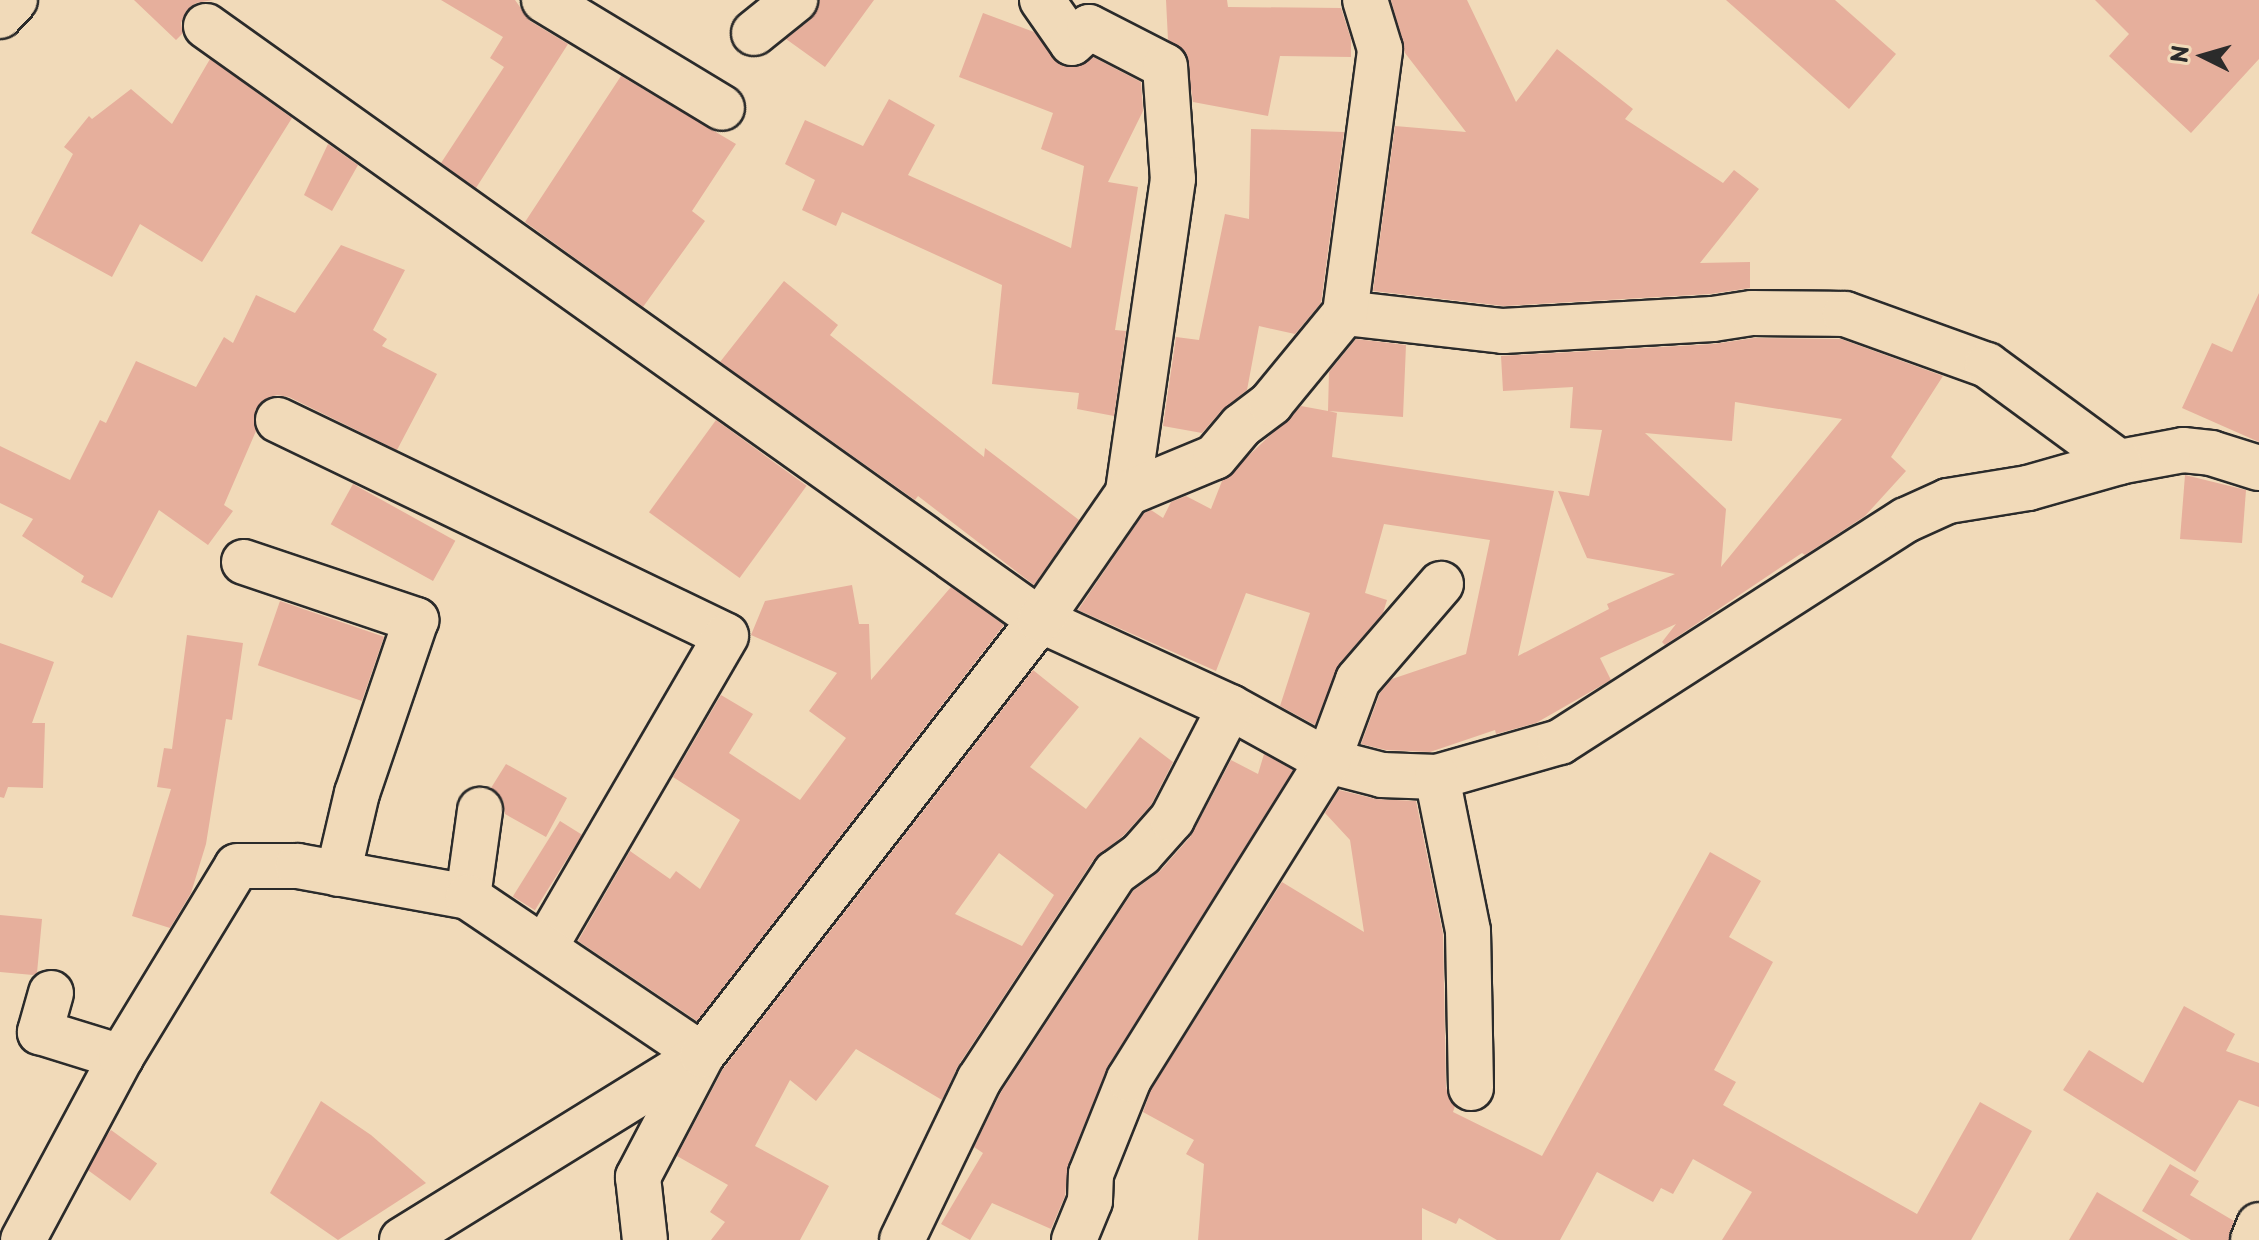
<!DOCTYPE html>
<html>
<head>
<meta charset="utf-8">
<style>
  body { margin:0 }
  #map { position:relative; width:2259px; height:1240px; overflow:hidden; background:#f1dab9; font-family:"Playpen Sans",sans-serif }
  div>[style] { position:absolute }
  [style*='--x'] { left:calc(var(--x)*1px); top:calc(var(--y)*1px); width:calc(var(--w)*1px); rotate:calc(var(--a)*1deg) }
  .building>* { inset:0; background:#e6af9c; transform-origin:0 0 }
  .roads { filter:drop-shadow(2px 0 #2b2b2b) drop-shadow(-2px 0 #2b2b2b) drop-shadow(0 2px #2b2b2b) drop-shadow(0 -2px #2b2b2b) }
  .minor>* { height:44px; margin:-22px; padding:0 22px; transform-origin:22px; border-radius:22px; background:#f1dab9 }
  .tertiary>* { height:44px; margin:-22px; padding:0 22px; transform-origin:22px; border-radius:22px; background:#f1dab9 }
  span { translate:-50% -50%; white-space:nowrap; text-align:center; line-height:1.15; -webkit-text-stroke:8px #f1dab9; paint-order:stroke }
  .north { position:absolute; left:2163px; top:16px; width:80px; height:80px; -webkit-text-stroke:6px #f1dab9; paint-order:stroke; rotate:275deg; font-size:22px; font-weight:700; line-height:32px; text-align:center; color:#2b2b2b }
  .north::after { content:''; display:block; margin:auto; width:28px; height:36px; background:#2b2b2b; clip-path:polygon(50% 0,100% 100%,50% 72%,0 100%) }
</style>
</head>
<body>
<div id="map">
  <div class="building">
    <i style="clip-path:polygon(134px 0,213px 0,196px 3px,186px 11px,181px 23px,183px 33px,176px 40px)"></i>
    <i style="clip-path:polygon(441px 0,515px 0,530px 21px,568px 44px,476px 188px,441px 163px,504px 67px,490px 58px,503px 37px)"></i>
    <i style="clip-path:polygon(819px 0,874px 0,825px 67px,786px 39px,811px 19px)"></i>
    <i style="clip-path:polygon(1166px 0,1227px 0,1228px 7px,1341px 8px,1351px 39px,1351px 57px,1280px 56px,1268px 116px,1193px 102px,1186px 53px,1168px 40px)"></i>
    <i style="clip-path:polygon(1391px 0,1467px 0,1516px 102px,1557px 49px,1633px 109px,1625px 119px,1723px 183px,1734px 170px,1759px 189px,1700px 263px,1750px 262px,1750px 288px,1710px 294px,1504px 306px,1373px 291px,1395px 126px,1466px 132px,1405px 53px)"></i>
    <i style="clip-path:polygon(1726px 0,1835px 0,1896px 54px,1849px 109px)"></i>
    <i style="clip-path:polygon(2095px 0,2259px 0,2259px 59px,2191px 133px,2109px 56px,2129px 34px)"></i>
    <i style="clip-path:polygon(983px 13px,1034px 32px,1062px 66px,1077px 67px,1093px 57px,1141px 82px,1143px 111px,1108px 182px,1138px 187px,1115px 330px,1126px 331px,1114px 416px,1077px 409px,1079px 393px,992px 384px,1002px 285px,842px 212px,836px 226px,802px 210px,815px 180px,785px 164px,805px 120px,863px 146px,889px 99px,935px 125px,908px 175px,1071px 248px,1084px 166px,1041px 149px,1053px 113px,959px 77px)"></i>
    <i style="clip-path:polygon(210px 59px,292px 118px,202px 262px,140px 224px,112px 277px,31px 233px,73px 154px,64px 147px,89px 116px,92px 119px,131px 89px,172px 124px)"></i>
    <i style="clip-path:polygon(621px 76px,736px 144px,692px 211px,705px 221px,643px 307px,525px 222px)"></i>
    <i style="clip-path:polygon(1251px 129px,1344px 132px,1321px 303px,1295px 334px,1259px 326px,1247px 390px,1222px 410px,1202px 433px,1163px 426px,1176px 337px,1199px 340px,1225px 214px,1249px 219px)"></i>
    <i style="clip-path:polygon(328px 144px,358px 165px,332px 211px,304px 195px)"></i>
    <i style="clip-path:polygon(341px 245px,405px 270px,373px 330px,387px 339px,382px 346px,437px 374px,397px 450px,289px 397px,277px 395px,265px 399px,255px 410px,256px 431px,224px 505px,233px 511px,208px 545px,159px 510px,112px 598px,81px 582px,84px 576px,22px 536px,33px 519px,0 503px,0 446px,70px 480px,100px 420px,106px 423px,136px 361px,196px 387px,224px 337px,233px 343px,256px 295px,295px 313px)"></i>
    <i style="clip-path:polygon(784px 281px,838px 325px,830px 335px,984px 457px,985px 448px,1079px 520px,1034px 585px,918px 496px,915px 500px,720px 362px)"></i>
    <i style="clip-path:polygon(2259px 293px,2259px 442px,2182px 408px,2212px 343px,2232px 352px)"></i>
    <i style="clip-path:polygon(evenodd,1754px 338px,1841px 339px,1943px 376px,1891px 457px,1906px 471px,1865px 516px,1805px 555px,1802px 553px,1665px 645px,1662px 642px,1676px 624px,1600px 658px,1611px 680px,1536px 723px,1496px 734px,1495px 730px,1430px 752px,1386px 750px,1361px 744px,1380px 693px,1392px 679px,1466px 654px,1490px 540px,1384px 524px,1365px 593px,1387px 600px,1383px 613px,1339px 664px,1315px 725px,1280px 706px,1310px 613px,1246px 593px,1216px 671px,1078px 610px,1144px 513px,1151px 510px,1163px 518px,1171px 502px,1186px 496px,1211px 509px,1222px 481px,1301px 406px,1328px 411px,1329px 372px,1356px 339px,1406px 345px,1403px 417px,1329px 411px,1337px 413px,1332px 457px,1554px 491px,1518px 656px,1609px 609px,1607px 604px,1675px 574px,1587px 558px,1558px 491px,1589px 496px,1602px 430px,1570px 428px,1573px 387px,1503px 391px,1501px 356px,1714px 344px,1754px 338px,1735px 402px,1842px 419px,1721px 567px,1726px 509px,1645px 433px,1732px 441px,1735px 402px)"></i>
    <i style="left:716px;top:420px;width:112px;height:114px;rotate:36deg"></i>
    <i style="clip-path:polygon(2185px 475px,2246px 490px,2242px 543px,2180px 539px)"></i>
    <i style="left:353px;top:484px;width:117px;height:46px;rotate:29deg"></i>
    <i style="clip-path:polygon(852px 585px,859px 624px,869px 624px,871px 680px,951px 587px,1004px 625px,697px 1021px,578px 941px,630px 851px,670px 879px,676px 871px,700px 889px,740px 820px,673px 777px,721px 695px,753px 714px,729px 753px,800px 800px,846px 738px,809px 711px,837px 673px,751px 635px,765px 601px)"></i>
    <i style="left:280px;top:601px;width:110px;height:68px;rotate:19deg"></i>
    <i style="clip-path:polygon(187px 635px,243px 643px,232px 720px,226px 719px,206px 844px,191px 893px,170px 928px,132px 916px,171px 789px,157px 787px,164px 748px,172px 749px)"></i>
    <i style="clip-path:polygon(0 643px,54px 662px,32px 723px,45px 723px,43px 788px,8px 787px,4px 798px,0 797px)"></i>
    <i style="clip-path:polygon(evenodd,1033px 670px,1079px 707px,1030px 767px,1086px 809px,1140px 737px,1173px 762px,1151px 805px,1124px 835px,1094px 859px,958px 1066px,942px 1100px,856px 1049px,816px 1101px,790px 1080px,755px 1146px,829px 1186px,800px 1240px,711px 1240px,725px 1222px,710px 1212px,728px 1185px,677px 1156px,723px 1069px,1033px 670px,999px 853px,1054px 895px,1022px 946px,955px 914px,999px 853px)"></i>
    <i style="clip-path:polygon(1264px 754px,1293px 770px,1108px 1066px,1068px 1165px,1065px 1196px,1051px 1229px,992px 1203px,970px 1240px,941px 1224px,983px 1153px,974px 1147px,1001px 1092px,1133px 891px,1160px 871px,1191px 836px,1231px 760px,1258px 774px)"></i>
    <i style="clip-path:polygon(506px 764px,567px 798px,546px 837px,505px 814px,503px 800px,491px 788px)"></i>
    <i style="clip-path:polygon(1339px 790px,1376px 799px,1416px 801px,1443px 934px,1446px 1088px,1455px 1106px,1453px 1112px,1542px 1156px,1710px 852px,1761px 881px,1729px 937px,1773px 962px,1714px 1070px,1736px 1082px,1723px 1105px,1917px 1214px,1980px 1102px,2032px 1131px,1971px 1240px,1722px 1240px,1752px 1192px,1693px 1159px,1673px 1194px,1661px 1188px,1653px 1202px,1597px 1172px,1560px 1240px,1497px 1240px,1459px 1218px,1456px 1224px,1422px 1208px,1422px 1240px,1198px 1240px,1204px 1164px,1186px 1154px,1194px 1140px,1143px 1112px,1151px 1090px,1282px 882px,1364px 932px,1350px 840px,1325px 813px)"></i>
    <i style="left:560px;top:821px;width:26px;height:89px;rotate:32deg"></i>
    <i style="clip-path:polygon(0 915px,42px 919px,37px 973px,33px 975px,0 972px)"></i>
    <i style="clip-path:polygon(2184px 1006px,2235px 1034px,2226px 1051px,2259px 1063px,2259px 1107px,2239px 1100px,2195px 1172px,2063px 1090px,2089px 1050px,2143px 1083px)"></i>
    <i style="clip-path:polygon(321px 1101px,371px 1135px,426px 1183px,338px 1240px,270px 1193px)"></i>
    <i style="left:111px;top:1130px;width:57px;height:46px;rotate:36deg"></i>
    <i style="clip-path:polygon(2170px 1164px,2199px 1181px,2190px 1195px,2234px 1221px,2229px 1240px,2191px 1240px,2142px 1211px)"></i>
    <i style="clip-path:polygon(2097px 1192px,2178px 1240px,2069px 1240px)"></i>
  </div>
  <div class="roads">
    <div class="minor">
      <i style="--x:544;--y:0;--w:208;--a:31.2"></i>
      <i style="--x:1042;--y:0;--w:52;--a:55.1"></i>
      <i style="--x:1072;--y:43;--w:23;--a:-43"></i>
      <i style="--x:1089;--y:27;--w:85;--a:27.2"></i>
      <i style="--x:1165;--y:66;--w:113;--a:86"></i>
      <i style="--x:1173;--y:179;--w:317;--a:98.2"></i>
      <i style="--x:206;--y:26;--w:1024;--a:35.46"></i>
      <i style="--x:1040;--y:620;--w:209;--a:24.6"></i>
      <i style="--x:1230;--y:707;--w:112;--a:28.9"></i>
      <i style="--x:1328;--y:761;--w:56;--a:14.5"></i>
      <i style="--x:1382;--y:775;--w:55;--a:2.1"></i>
      <i style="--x:1437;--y:777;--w:128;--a:-15.9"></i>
      <i style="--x:1560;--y:742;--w:411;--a:-32.7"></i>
      <i style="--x:1906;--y:520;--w:46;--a:-24.3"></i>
      <i style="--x:1948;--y:501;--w:81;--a:-9.2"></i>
      <i style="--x:2028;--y:488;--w:95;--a:-15.9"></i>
      <i style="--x:2119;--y:462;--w:65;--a:-10.6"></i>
      <i style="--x:2183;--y:450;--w:28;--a:6"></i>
      <i style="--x:2211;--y:453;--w:50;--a:17.4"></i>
      <i style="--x:754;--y:33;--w:53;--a:-38.8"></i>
      <i style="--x:1345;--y:313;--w:159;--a:6.5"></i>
      <i style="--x:1503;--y:331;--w:210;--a:-3.3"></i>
      <i style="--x:1713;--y:319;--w:39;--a:-9"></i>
      <i style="--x:1752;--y:313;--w:93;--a:0.6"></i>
      <i style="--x:1845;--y:314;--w:151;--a:19.8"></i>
      <i style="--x:1987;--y:365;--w:164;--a:36.3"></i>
      <i style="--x:278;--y:420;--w:497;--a:25.7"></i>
      <i style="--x:726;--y:636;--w:360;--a:120.2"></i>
      <i style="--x:244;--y:562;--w:182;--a:18.6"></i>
      <i style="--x:416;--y:620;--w:183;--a:108.8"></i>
      <i style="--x:357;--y:793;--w:83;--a:103.2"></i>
      <i style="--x:1437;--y:777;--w:157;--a:78.6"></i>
      <i style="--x:1468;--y:931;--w:157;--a:88.9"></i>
      <i style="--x:468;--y:897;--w:88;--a:-82.1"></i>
      <i style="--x:51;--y:993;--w:41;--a:105.8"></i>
      <i style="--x:40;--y:1032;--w:85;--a:17.2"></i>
      <i style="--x:23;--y:1240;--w:208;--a:-61.8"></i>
      <i style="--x:121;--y:1057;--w:223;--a:-58.7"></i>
      <i style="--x:237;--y:866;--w:61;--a:0"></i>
      <i style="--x:298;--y:866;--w:173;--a:10.3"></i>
      <i style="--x:468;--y:897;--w:282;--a:34"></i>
      <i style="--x:702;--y:1055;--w:138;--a:117.7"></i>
      <i style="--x:638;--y:1177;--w:63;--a:83.7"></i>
      <i style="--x:402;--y:1240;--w:352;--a:-31.7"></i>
      <i style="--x:702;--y:1055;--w:551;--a:-52.15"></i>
      <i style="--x:1040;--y:620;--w:155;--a:-55.3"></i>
      <i style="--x:1128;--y:493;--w:94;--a:-22.5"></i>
      <i style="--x:1215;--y:457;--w:40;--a:-50"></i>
      <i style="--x:1241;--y:426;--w:38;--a:-37"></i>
      <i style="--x:1271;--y:403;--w:117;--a:-50.6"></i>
      <i style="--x:1345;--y:313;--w:266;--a:-82.4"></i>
      <i style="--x:1380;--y:49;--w:51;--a:-107"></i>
      <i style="--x:902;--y:1240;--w:178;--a:-64.3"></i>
      <i style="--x:979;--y:1080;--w:248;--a:-56.7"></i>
      <i style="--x:1115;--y:873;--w:32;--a:-36"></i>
      <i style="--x:1141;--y:854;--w:47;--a:-48.5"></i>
      <i style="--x:1172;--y:819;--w:126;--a:-62.6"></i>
      <i style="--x:1074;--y:1240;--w:42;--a:-67.7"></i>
      <i style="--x:1090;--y:1201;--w:27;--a:-88"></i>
      <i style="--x:1091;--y:1174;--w:102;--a:-68.2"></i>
      <i style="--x:1129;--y:1079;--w:375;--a:-58"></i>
      <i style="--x:1328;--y:761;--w:86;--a:-69.7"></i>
      <i style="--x:1358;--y:680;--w:127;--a:-49.2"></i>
      <i style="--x:2253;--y:1240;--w:16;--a:-68"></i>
    </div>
    <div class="tertiary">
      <i style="--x:0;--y:16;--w:22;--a:-47"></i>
    </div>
  </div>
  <div class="north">N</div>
</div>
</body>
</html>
